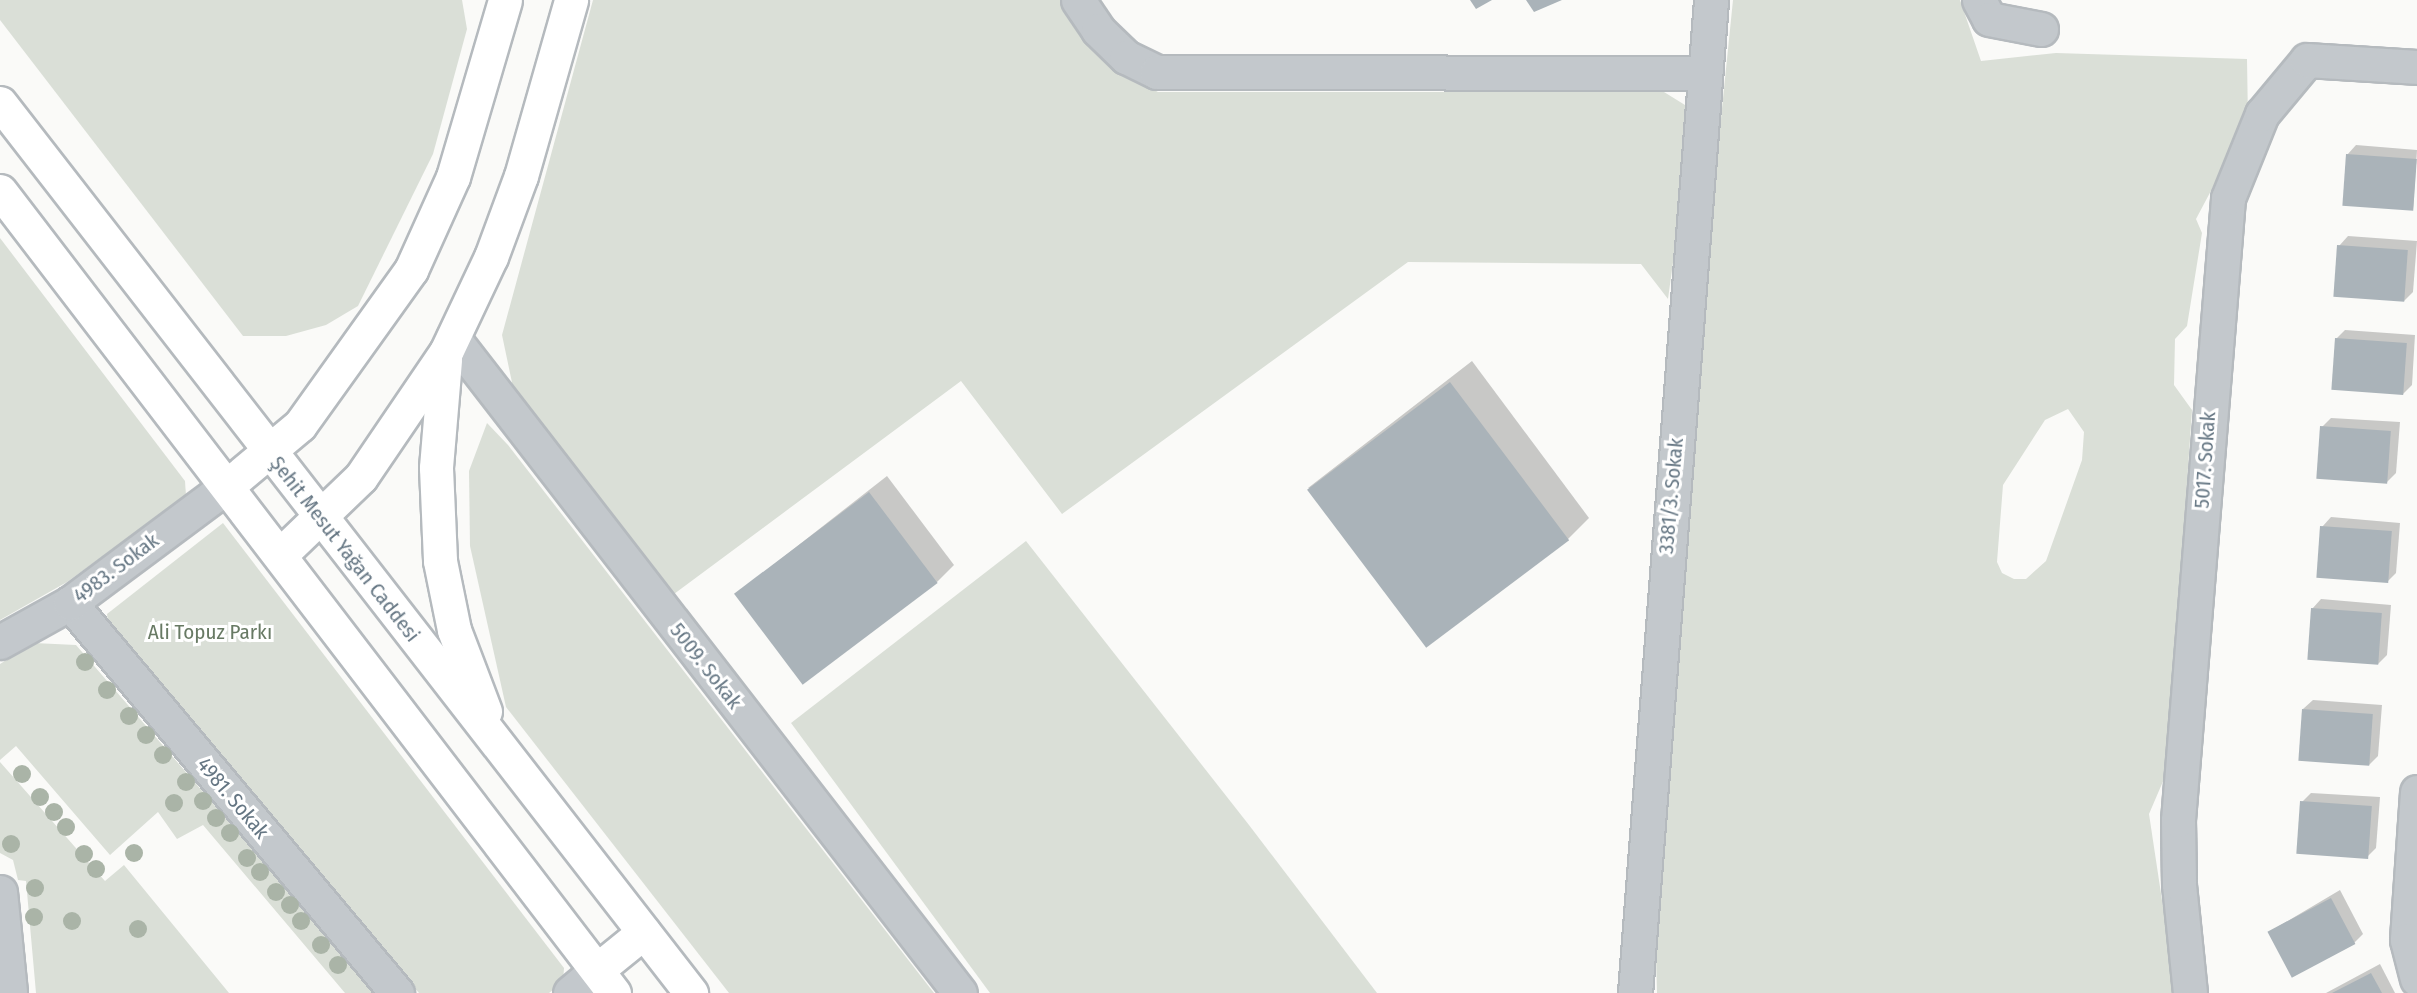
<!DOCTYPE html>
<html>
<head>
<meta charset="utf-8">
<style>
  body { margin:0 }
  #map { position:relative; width:2417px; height:993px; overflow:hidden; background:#fafaf8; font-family:"Fira Sans Condensed",sans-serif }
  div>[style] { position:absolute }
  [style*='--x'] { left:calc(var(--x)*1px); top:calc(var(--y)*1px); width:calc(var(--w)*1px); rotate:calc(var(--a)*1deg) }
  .green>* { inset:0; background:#dadfd7 }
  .shadow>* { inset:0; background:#0003 }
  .building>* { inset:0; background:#aab3b9; transform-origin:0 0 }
  .roads { filter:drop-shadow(2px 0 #b5babe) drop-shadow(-2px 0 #b5babe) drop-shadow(0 2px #b5babe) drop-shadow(0 -2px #b5babe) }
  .minor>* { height:33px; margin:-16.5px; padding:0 16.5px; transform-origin:16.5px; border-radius:16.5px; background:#c3c8cc }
  .major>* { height:33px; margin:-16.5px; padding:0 16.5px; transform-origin:16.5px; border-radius:16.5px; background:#fff }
  .trees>* { width:18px; height:18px; margin:-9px; border-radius:50%; background:#aab4a7 }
  span { translate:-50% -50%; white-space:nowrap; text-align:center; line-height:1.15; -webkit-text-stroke:6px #fff; paint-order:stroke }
  .street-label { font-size:21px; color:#657683 }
  .park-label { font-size:21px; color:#687a64 }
</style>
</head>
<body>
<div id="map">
  <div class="green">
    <i style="clip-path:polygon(0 0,462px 0,467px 29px,433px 154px,358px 306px,326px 325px,286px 336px,243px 336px,0 20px)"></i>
    <i style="clip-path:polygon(593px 0,1062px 0,1093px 49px,1116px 70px,1158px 92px,1664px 92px,1685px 105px,1691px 131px,1668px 299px,1641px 264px,1408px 262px,1062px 514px,961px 381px,674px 594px,514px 392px,502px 335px)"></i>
    <i style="clip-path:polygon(evenodd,1733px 0,1960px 0,1981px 61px,2056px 53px,2247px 59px,2248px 121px,2196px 219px,2202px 233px,2187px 326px,2175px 339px,2174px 385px,2192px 410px,2167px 772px,2149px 814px,2176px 993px,1657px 993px,1655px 920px,1694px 301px,1715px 177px,1733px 0,2068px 409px,2084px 432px,2082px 460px,2046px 561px,2026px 579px,2014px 579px,2002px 573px,1997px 562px,2003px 485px,2045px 420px,2068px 409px)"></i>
    <i style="clip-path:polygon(0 238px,185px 481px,186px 496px,67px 582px,0 620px)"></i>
    <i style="clip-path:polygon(487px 423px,508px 445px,934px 993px,729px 993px,506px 707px,470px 546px,469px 471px)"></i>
    <i style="clip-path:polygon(223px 523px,564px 968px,563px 982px,549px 993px,419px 993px,109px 633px,107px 614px)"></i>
    <i style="clip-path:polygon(1026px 541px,1249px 825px,1377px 993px,990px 993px,791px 723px)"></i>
    <i style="clip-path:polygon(34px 643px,76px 645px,377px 993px,345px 993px,203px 825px,177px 839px,158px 812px,110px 855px,16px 746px,0 760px,0 664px)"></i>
    <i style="clip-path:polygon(0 762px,105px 881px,124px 865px,229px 993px,36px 993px,26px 881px,18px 880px,13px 860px,0 853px)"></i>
  </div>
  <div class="shadow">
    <i style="clip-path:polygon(2356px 145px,2417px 150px,2413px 210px,2347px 155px)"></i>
    <i style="clip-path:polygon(2348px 236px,2417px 241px,2413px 292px,2404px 301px,2339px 246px)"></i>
    <i style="clip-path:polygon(2345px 330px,2415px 335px,2412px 385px,2403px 394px,2336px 339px)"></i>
    <i style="clip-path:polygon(1472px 361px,1589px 518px,1567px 540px,1308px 488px)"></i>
    <i style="clip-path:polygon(2331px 418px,2400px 422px,2396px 473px,2387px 482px,2322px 427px)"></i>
    <i style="clip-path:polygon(887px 476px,954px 565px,937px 582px,736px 594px)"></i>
    <i style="clip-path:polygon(2331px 517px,2400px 523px,2396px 573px,2387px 582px,2322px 527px)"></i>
    <i style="clip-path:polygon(2321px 599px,2391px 605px,2387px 655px,2378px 664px,2312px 609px)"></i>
    <i style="clip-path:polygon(2313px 700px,2382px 705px,2378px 756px,2369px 765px,2303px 709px)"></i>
    <i style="clip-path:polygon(2311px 793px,2380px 797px,2376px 848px,2367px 857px,2302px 802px)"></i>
    <i style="clip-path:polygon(2340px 890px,2363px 934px,2354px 943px,2269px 932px)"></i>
    <i style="clip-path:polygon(2380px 964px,2395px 993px,2326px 993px)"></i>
  </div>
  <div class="building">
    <i style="clip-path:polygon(1470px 0,1492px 0,1476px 9px)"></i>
    <i style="clip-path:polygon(1526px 0,1562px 0,1534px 12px)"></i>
    <i style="left:2346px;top:154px;width:71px;height:52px;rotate:4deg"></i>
    <i style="left:2337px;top:245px;width:71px;height:52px;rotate:4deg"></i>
    <i style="left:2335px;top:338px;width:72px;height:52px;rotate:4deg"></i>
    <i style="left:1450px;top:382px;width:198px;height:179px;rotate:53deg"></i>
    <i style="left:2320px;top:426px;width:71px;height:53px;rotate:4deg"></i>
    <i style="left:869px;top:492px;width:114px;height:169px;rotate:53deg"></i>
    <i style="left:2320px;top:526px;width:72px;height:52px;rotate:4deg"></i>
    <i style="left:2311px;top:608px;width:71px;height:52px;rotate:4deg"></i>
    <i style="left:2302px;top:709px;width:71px;height:52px;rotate:4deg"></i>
    <i style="left:2300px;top:801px;width:72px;height:53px;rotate:4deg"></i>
    <i style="left:2331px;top:898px;width:52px;height:72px;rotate:62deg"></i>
    <i style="clip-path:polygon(2371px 973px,2382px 993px,2332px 993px)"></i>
  </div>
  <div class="roads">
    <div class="minor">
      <i style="--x:1078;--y:0;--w:36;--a:56"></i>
      <i style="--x:1098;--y:30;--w:39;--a:44"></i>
      <i style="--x:1126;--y:57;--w:34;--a:26"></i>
      <i style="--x:1157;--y:72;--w:547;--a:0.1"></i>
      <i style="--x:1979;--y:0;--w:21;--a:62"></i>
      <i style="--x:1989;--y:19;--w:53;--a:10.9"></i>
      <i style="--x:453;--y:338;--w:828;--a:52.26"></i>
      <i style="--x:70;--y:603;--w:509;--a:50.02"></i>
      <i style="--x:0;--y:642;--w:80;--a:-29.1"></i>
      <i style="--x:70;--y:603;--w:196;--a:-36.7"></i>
      <i style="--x:2417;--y:792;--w:148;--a:93.9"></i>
      <i style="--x:2407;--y:940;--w:40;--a:75.6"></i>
      <i style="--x:0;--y:892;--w:101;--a:84.3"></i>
      <i style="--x:570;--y:993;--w:35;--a:-40"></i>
      <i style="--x:1635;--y:993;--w:996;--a:-85.62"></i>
      <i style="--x:2190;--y:993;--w:110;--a:-95.8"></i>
      <i style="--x:2179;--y:884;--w:64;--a:-90.9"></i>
      <i style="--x:2178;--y:820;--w:624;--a:-85.4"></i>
      <i style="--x:2228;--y:198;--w:91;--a:-68"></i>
      <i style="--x:2262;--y:114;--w:70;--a:-50.2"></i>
      <i style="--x:2307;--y:60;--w:110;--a:3.6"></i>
    </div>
    <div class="major">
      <i style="--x:0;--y:103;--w:1127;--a:52.17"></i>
      <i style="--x:0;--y:191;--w:1010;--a:52.56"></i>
      <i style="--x:445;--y:360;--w:108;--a:94.8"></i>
      <i style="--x:436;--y:468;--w:93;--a:87.5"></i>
      <i style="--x:440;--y:561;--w:70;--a:78.5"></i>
      <i style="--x:454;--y:630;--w:87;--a:69.1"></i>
      <i style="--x:227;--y:486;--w:95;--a:-39.9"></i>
      <i style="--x:300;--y:425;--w:191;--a:-54.4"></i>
      <i style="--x:411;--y:270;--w:102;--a:-65.7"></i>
      <i style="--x:453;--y:177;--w:184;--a:-73.6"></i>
      <i style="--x:280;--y:555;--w:112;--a:-43.9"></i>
      <i style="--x:361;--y:477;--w:151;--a:-55.8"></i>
      <i style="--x:446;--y:352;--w:105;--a:-64.7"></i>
      <i style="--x:491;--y:257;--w:86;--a:-69.7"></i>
      <i style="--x:521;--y:176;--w:183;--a:-74.1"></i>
      <i style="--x:597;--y:970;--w:60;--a:-39"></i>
    </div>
  </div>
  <div class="trees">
    <i style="left:85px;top:662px"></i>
    <i style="left:107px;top:690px"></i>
    <i style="left:129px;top:716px"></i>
    <i style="left:146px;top:735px"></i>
    <i style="left:163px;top:755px"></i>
    <i style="left:22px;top:774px"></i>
    <i style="left:186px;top:782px"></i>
    <i style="left:40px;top:797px"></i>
    <i style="left:203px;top:801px"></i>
    <i style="left:174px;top:803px"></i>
    <i style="left:54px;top:812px"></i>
    <i style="left:216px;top:818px"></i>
    <i style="left:66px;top:827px"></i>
    <i style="left:230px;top:833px"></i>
    <i style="left:11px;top:844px"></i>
    <i style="left:134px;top:853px"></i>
    <i style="left:84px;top:854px"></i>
    <i style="left:247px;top:858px"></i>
    <i style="left:96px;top:869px"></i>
    <i style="left:260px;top:872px"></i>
    <i style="left:35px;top:888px"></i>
    <i style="left:276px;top:892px"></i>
    <i style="left:290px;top:905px"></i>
    <i style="left:34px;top:917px"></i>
    <i style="left:72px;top:921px"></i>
    <i style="left:301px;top:921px"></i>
    <i style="left:138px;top:929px"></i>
    <i style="left:321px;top:945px"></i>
    <i style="left:338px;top:965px"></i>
  </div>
  <div class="street-label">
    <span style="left:2205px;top:460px;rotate:-86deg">5017. Sokak</span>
    <span style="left:1671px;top:496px;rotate:-85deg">3381/3. Sokak</span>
    <span style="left:345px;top:549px;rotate:52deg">Şehit Mesut Yağan Caddesi</span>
    <span style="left:116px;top:568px;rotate:-37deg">4983. Sokak</span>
    <span style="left:706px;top:666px;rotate:52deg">5009. Sokak</span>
    <span style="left:233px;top:798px;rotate:50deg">4981. Sokak</span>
  </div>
  <div class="park-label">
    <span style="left:210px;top:632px">Ali Topuz Parkı</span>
  </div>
</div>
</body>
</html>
